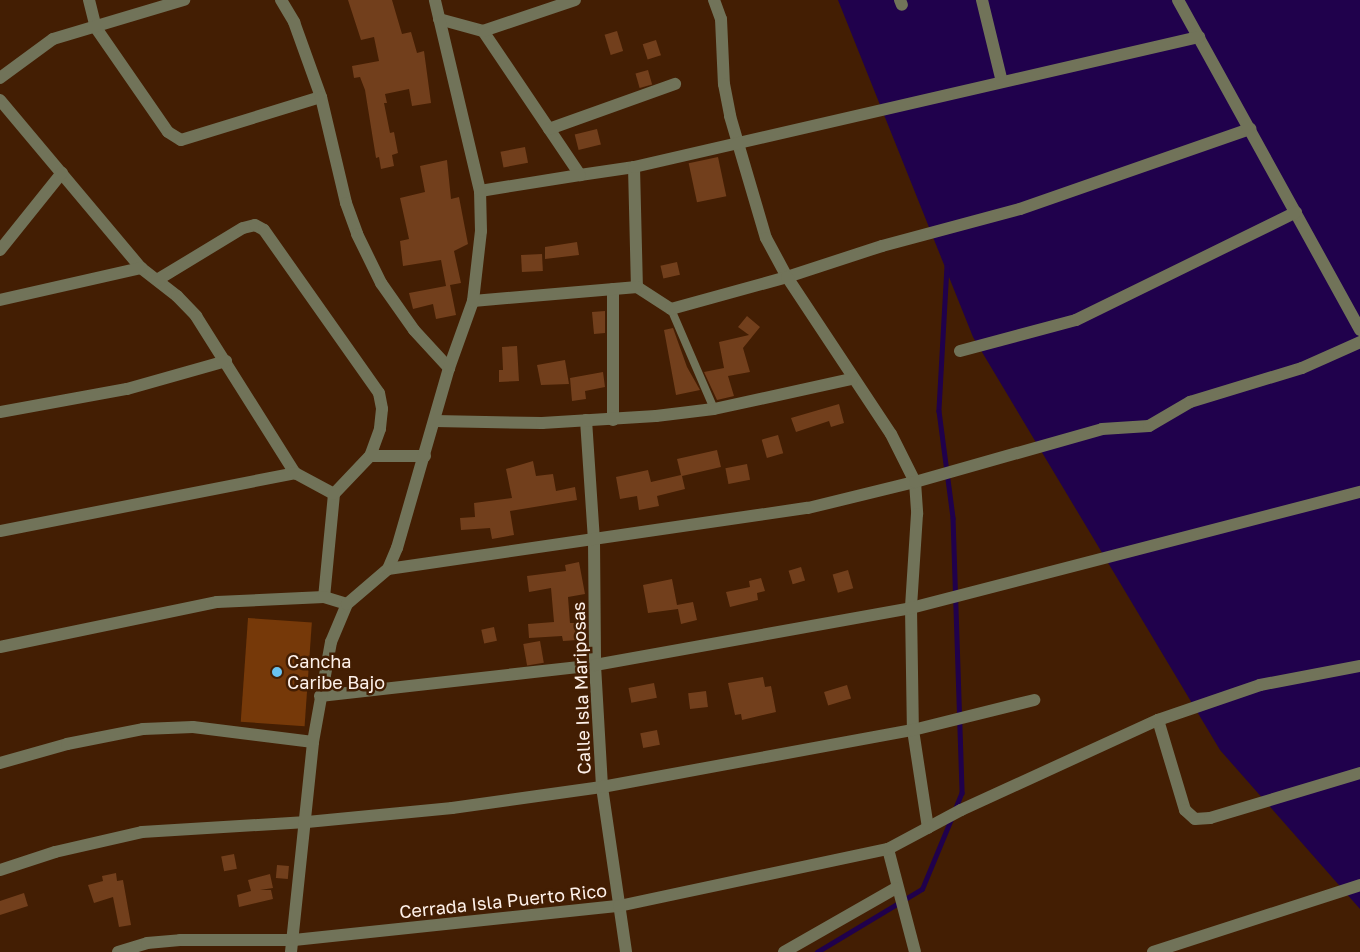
<!DOCTYPE html>
<html>
<head>
<meta charset="utf-8">
<style>
  body { margin:0 }
  #map { position:relative; width:1360px; height:952px; overflow:hidden; background:#431e03; font-family:"Golos Text",sans-serif }
  div>[style] { position:absolute }
  [style*='--x'] { left:calc(var(--x)*1px); top:calc(var(--y)*1px); width:calc(var(--w)*1px); rotate:calc(var(--a)*1deg) }
  .green>* { inset:0; background:#763909; transform-origin:0 0 }
  .water>* { inset:0; background:#20014c }
  .stream>* { height:4.5px; margin:-2.25px; padding:0 2.25px; transform-origin:2.25px; border-radius:2.25px; background:#20014c }
  .building>* { inset:0; background:#723f1c; transform-origin:0 0 }
  .lane>* { height:8px; margin:-4px; padding:0 4px; transform-origin:4px; border-radius:4px; background:#717359 }
  .street>* { height:12px; margin:-6px; padding:0 6px; transform-origin:6px; border-radius:6px; background:#717359 }
  .dots>* { width:14px; height:14px; translate:-50% -50%; box-sizing:border-box; border:2px solid #431e03; border-radius:50% }
  span { translate:-50% -50%; white-space:nowrap; text-align:center; line-height:1.15; -webkit-text-stroke:5px #431e03; paint-order:stroke }
  .poi-label { font-size:18px; color:#fef1ea }
  .left { translate:0 -50%; text-align:left }
  .street-label { font-size:18px; color:#fef1ea }
</style>
</head>
<body>
<div id="map">
  <div class="green">
    <i style="left:248px;top:618px;width:64px;height:104px;rotate:4deg"></i>
  </div>
  <div class="water">
    <i style="clip-path:polygon(838px 0,1360px 0,1360px 909px,1220px 750px,973px 337px)"></i>
  </div>
  <div class="stream">
    <i style="--x:947;--y:266;--w:145;--a:93.2"></i>
    <i style="--x:939;--y:411;--w:108;--a:82.5"></i>
    <i style="--x:953;--y:518;--w:275;--a:88.1"></i>
    <i style="--x:962;--y:793;--w:18;--a:112"></i>
    <i style="--x:817;--y:952;--w:122;--a:-31"></i>
    <i style="--x:922;--y:889;--w:76;--a:-67.5"></i>
  </div>
  <div class="building">
    <i style="clip-path:polygon(348px 0,392px 0,402px 34px,411px 32px,417px 53px,424px 51px,431px 103px,412px 106px,409px 89px,385px 94px,387px 103px,384px 103px,390px 133px,394px 132px,398px 153px,392px 155px,394px 166px,381px 169px,379px 157px,376px 158px,365px 90px,360px 77px,354px 78px,352px 66px,379px 61px,374px 37px,361px 40px)"></i>
    <i style="left:617px;top:31px;width:21px;height:13px;rotate:73deg"></i>
    <i style="left:656px;top:40px;width:16px;height:14px;rotate:72deg"></i>
    <i style="left:648px;top:70px;width:15px;height:13px;rotate:74deg"></i>
    <i style="left:597px;top:129px;width:16px;height:23px;rotate:76deg"></i>
    <i style="left:525px;top:147px;width:16px;height:25px;rotate:79deg"></i>
    <i style="left:718px;top:157px;width:40px;height:30px;rotate:78deg"></i>
    <i style="clip-path:polygon(447px 160px,451px 199px,459px 197px,468px 244px,454px 251px,461px 283px,450px 285px,456px 315px,436px 319px,433px 304px,413px 309px,409px 293px,446px 286px,441px 260px,403px 266px,400px 241px,409px 239px,400px 198px,425px 192px,420px 166px)"></i>
    <i style="clip-path:polygon(577px 242px,579px 255px,545px 259px,545px 247px)"></i>
    <i style="left:542px;top:254px;width:17px;height:21px;rotate:87deg"></i>
    <i style="left:677px;top:262px;width:13px;height:17px;rotate:77deg"></i>
    <i style="clip-path:polygon(605px 311px,605px 333px,594px 334px,592px 312px)"></i>
    <i style="clip-path:polygon(747px 316px,760px 327px,743px 348px,750px 372px,728px 376px,734px 396px,717px 400px,704px 372px,724px 368px,719px 342px,749px 335px,738px 327px)"></i>
    <i style="clip-path:polygon(673px 328px,687px 367px,700px 390px,676px 395px,664px 330px)"></i>
    <i style="clip-path:polygon(517px 346px,519px 381px,499px 382px,499px 370px,503px 370px,502px 347px)"></i>
    <i style="clip-path:polygon(565px 360px,569px 384px,541px 385px,537px 365px)"></i>
    <i style="clip-path:polygon(603px 372px,605px 387px,585px 391px,586px 399px,572px 401px,570px 378px)"></i>
    <i style="clip-path:polygon(839px 404px,844px 423px,831px 427px,829px 421px,796px 432px,791px 418px)"></i>
    <i style="left:778px;top:435px;width:19px;height:17px;rotate:74deg"></i>
    <i style="clip-path:polygon(717px 450px,721px 467px,682px 476px,685px 489px,657px 496px,659px 506px,639px 510px,637px 496px,620px 499px,616px 477px,648px 470px,651px 482px,681px 475px,677px 459px)"></i>
    <i style="clip-path:polygon(533px 461px,536px 476px,553px 474px,556px 491px,575px 487px,577px 500px,510px 511px,514px 535px,492px 539px,490px 528px,461px 530px,460px 518px,475px 517px,474px 503px,512px 498px,506px 469px)"></i>
    <i style="left:747px;top:464px;width:16px;height:22px;rotate:79deg"></i>
    <i style="clip-path:polygon(579px 562px,585px 594px,568px 597px,570px 623px,577px 623px,578px 640px,563px 641px,562px 636px,529px 638px,528px 624px,554px 622px,551px 588px,529px 592px,527px 576px,566px 571px,565px 565px)"></i>
    <i style="left:801px;top:567px;width:14px;height:13px;rotate:73deg"></i>
    <i style="left:848px;top:570px;width:19px;height:16px;rotate:74deg"></i>
    <i style="clip-path:polygon(761px 578px,765px 591px,757px 593px,758px 600px,730px 607px,726px 592px,750px 587px,749px 581px)"></i>
    <i style="clip-path:polygon(672px 579px,677px 605px,693px 602px,697px 620px,681px 624px,678px 609px,648px 613px,643px 585px)"></i>
    <i style="left:494px;top:627px;width:14px;height:13px;rotate:78deg"></i>
    <i style="left:540px;top:641px;width:22px;height:17px;rotate:80deg"></i>
    <i style="clip-path:polygon(763px 677px,765px 687px,771px 686px,776px 712px,742px 720px,741px 714px,735px 715px,728px 683px)"></i>
    <i style="left:654px;top:683px;width:15px;height:26px;rotate:79deg"></i>
    <i style="left:847px;top:685px;width:14px;height:24px;rotate:73deg"></i>
    <i style="left:706px;top:691px;width:16px;height:18px;rotate:83deg"></i>
    <i style="left:657px;top:730px;width:15px;height:17px;rotate:79deg"></i>
    <i style="left:234px;top:854px;width:15px;height:13px;rotate:79deg"></i>
    <i style="left:277px;top:865px;width:12px;height:13px;rotate:5deg"></i>
    <i style="clip-path:polygon(116px 873px,117px 881px,123px 880px,131px 925px,119px 927px,113px 897px,94px 903px,88px 885px,103px 881px,102px 876px)"></i>
    <i style="clip-path:polygon(270px 874px,273px 888px,260px 890px,271px 890px,273px 899px,239px 907px,237px 895px,251px 891px,248px 880px)"></i>
    <i style="clip-path:polygon(24px 893px,28px 906px,0 915px,0 901px)"></i>
  </div>
  <div class="lane">
    <i style="--x:671;--y:309;--w:109;--a:66.7"></i>
  </div>
  <div class="street">
    <i style="--x:89;--y:0;--w:29;--a:76"></i>
    <i style="--x:96;--y:28;--w:126;--a:55.3"></i>
    <i style="--x:168;--y:132;--w:15;--a:32"></i>
    <i style="--x:181;--y:140;--w:146;--a:-17.1"></i>
    <i style="--x:281;--y:0;--w:26;--a:59"></i>
    <i style="--x:294;--y:22;--w:80;--a:70.2"></i>
    <i style="--x:321;--y:97;--w:109;--a:76.7"></i>
    <i style="--x:346;--y:203;--w:33;--a:70"></i>
    <i style="--x:357;--y:234;--w:55;--a:63.9"></i>
    <i style="--x:381;--y:283;--w:57;--a:54.9"></i>
    <i style="--x:414;--y:330;--w:52;--a:47.4"></i>
    <i style="--x:714;--y:0;--w:20;--a:70"></i>
    <i style="--x:721;--y:19;--w:65;--a:87.4"></i>
    <i style="--x:724;--y:84;--w:33;--a:79"></i>
    <i style="--x:730;--y:116;--w:127;--a:73.6"></i>
    <i style="--x:766;--y:238;--w:44;--a:61.7"></i>
    <i style="--x:787;--y:277;--w:100;--a:-18.1"></i>
    <i style="--x:882;--y:246;--w:143;--a:-15"></i>
    <i style="--x:1020;--y:209;--w:244;--a:-19.2"></i>
    <i style="--x:900;--y:0;--w:5;--a:68"></i>
    <i style="--x:982;--y:0;--w:84;--a:76.3"></i>
    <i style="--x:1178;--y:0;--w:377;--a:61.1"></i>
    <i style="--x:439;--y:19;--w:46;--a:15.3"></i>
    <i style="--x:483;--y:31;--w:174;--a:56"></i>
    <i style="--x:580;--y:175;--w:55;--a:-8.4"></i>
    <i style="--x:634;--y:167;--w:120;--a:88.6"></i>
    <i style="--x:637;--y:287;--w:40;--a:32.9"></i>
    <i style="--x:671;--y:309;--w:120;--a:-15.4"></i>
    <i style="--x:787;--y:277;--w:188;--a:56.5"></i>
    <i style="--x:891;--y:434;--w:54;--a:63.4"></i>
    <i style="--x:915;--y:482;--w:32;--a:86"></i>
    <i style="--x:917;--y:514;--w:94;--a:93.7"></i>
    <i style="--x:911;--y:608;--w:122;--a:89.1"></i>
    <i style="--x:913;--y:730;--w:99;--a:81.3"></i>
    <i style="--x:483;--y:31;--w:97;--a:-18.6"></i>
    <i style="--x:0;--y:78;--w:66;--a:-36.3"></i>
    <i style="--x:53;--y:39;--w:137;--a:-16.6"></i>
    <i style="--x:0;--y:100;--w:219;--a:50"></i>
    <i style="--x:141;--y:268;--w:46;--a:37.9"></i>
    <i style="--x:177;--y:296;--w:28;--a:46"></i>
    <i style="--x:196;--y:316;--w:186;--a:57.8"></i>
    <i style="--x:295;--y:473;--w:44;--a:28.3"></i>
    <i style="--x:334;--y:494;--w:103;--a:95.5"></i>
    <i style="--x:549;--y:129;--w:134;--a:-19.7"></i>
    <i style="--x:634;--y:167;--w:580;--a:-12.96"></i>
    <i style="--x:480;--y:191;--w:101;--a:-9.1"></i>
    <i style="--x:0;--y:250;--w:99;--a:-51.2"></i>
    <i style="--x:157;--y:280;--w:100;--a:-31.2"></i>
    <i style="--x:243;--y:228;--w:12;--a:-14"></i>
    <i style="--x:255;--y:225;--w:10;--a:29"></i>
    <i style="--x:264;--y:230;--w:199;--a:54.8"></i>
    <i style="--x:379;--y:393;--w:16;--a:79"></i>
    <i style="--x:382;--y:409;--w:20;--a:96"></i>
    <i style="--x:380;--y:429;--w:29;--a:110"></i>
    <i style="--x:370;--y:456;--w:52;--a:133.5"></i>
    <i style="--x:613;--y:289;--w:131;--a:90"></i>
    <i style="--x:0;--y:300;--w:145;--a:-12.8"></i>
    <i style="--x:473;--y:301;--w:165;--a:-4.9"></i>
    <i style="--x:960;--y:351;--w:120;--a:-15"></i>
    <i style="--x:1076;--y:320;--w:245;--a:-26.1"></i>
    <i style="--x:0;--y:412;--w:129;--a:-10.3"></i>
    <i style="--x:127;--y:389;--w:103;--a:-15.8"></i>
    <i style="--x:586;--y:420;--w:121;--a:86.2"></i>
    <i style="--x:594;--y:541;--w:124;--a:89.5"></i>
    <i style="--x:595;--y:665;--w:122;--a:86.7"></i>
    <i style="--x:602;--y:787;--w:167;--a:81.7"></i>
    <i style="--x:435;--y:421;--w:107;--a:1.1"></i>
    <i style="--x:542;--y:423;--w:114;--a:-3.5"></i>
    <i style="--x:656;--y:416;--w:58;--a:-6.9"></i>
    <i style="--x:714;--y:409;--w:141;--a:-12.3"></i>
    <i style="--x:370;--y:456;--w:55;--a:0"></i>
    <i style="--x:0;--y:531;--w:301;--a:-11.1"></i>
    <i style="--x:388;--y:569;--w:424;--a:-8.3"></i>
    <i style="--x:808;--y:508;--w:110;--a:-13.7"></i>
    <i style="--x:915;--y:482;--w:194;--a:-15.8"></i>
    <i style="--x:1102;--y:429;--w:47;--a:-3.7"></i>
    <i style="--x:1149;--y:426;--w:48;--a:-30.3"></i>
    <i style="--x:1190;--y:402;--w:117;--a:-16.9"></i>
    <i style="--x:1302;--y:368;--w:64;--a:-24.1"></i>
    <i style="--x:0;--y:647;--w:222;--a:-11.7"></i>
    <i style="--x:217;--y:602;--w:107;--a:-2.7"></i>
    <i style="--x:324;--y:597;--w:24;--a:17"></i>
    <i style="--x:320;--y:696;--w:277;--a:-6.4"></i>
    <i style="--x:595;--y:665;--w:321;--a:-10.2"></i>
    <i style="--x:911;--y:608;--w:464;--a:-14.5"></i>
    <i style="--x:1158;--y:720;--w:94;--a:73.3"></i>
    <i style="--x:1185;--y:810;--w:13;--a:42"></i>
    <i style="--x:1195;--y:819;--w:15;--a:-4"></i>
    <i style="--x:1210;--y:818;--w:157;--a:-16.7"></i>
    <i style="--x:0;--y:763;--w:70;--a:-15.8"></i>
    <i style="--x:67;--y:744;--w:77;--a:-11.2"></i>
    <i style="--x:143;--y:729;--w:50;--a:-2.3"></i>
    <i style="--x:193;--y:727;--w:121;--a:7.1"></i>
    <i style="--x:888;--y:849;--w:106;--a:75.3"></i>
    <i style="--x:0;--y:870;--w:58;--a:-18.1"></i>
    <i style="--x:55;--y:852;--w:89;--a:-12.9"></i>
    <i style="--x:142;--y:832;--w:165;--a:-3.5"></i>
    <i style="--x:307;--y:822;--w:146;--a:-5.5"></i>
    <i style="--x:452;--y:808;--w:151;--a:-8"></i>
    <i style="--x:602;--y:787;--w:316;--a:-10.4"></i>
    <i style="--x:913;--y:730;--w:125;--a:-13.9"></i>
    <i style="--x:118;--y:952;--w:30;--a:-17"></i>
    <i style="--x:147;--y:943;--w:33;--a:-5"></i>
    <i style="--x:180;--y:940;--w:114;--a:0"></i>
    <i style="--x:294;--y:940;--w:327;--a:-6"></i>
    <i style="--x:619;--y:906;--w:275;--a:-12"></i>
    <i style="--x:888;--y:849;--w:83;--a:-28.1"></i>
    <i style="--x:961;--y:810;--w:217;--a:-24.6"></i>
    <i style="--x:1158;--y:720;--w:108;--a:-18.9"></i>
    <i style="--x:1260;--y:685;--w:102;--a:-10.8"></i>
    <i style="--x:291;--y:952;--w:211;--a:-84"></i>
    <i style="--x:313;--y:742;--w:102;--a:-79.8"></i>
    <i style="--x:331;--y:642;--w:41;--a:-67.2"></i>
    <i style="--x:347;--y:604;--w:54;--a:-40.5"></i>
    <i style="--x:388;--y:569;--w:23;--a:-67"></i>
    <i style="--x:397;--y:548;--w:187;--a:-73.9"></i>
    <i style="--x:449;--y:368;--w:71;--a:-70.3"></i>
    <i style="--x:473;--y:301;--w:70;--a:-83.5"></i>
    <i style="--x:481;--y:231;--w:40;--a:-91.4"></i>
    <i style="--x:480;--y:191;--w:196;--a:-103.3"></i>
    <i style="--x:784;--y:952;--w:129;--a:-29.7"></i>
    <i style="--x:1153;--y:952;--w:218;--a:-17.9"></i>
  </div>
  <div class="dots">
    <i style="left:277px;top:672px;background:#69c3f1"></i>
  </div>
  <div class="poi-label">
    <span class="left" style="left:287px;top:672px">Cancha<br>Caribe Bajo</span>
  </div>
  <div class="street-label">
    <span style="left:581px;top:688px;rotate:-92deg">Calle Isla Mariposas</span>
    <span style="left:503px;top:901px;rotate:-6deg">Cerrada Isla Puerto Rico</span>
  </div>
</div>
</body>
</html>
